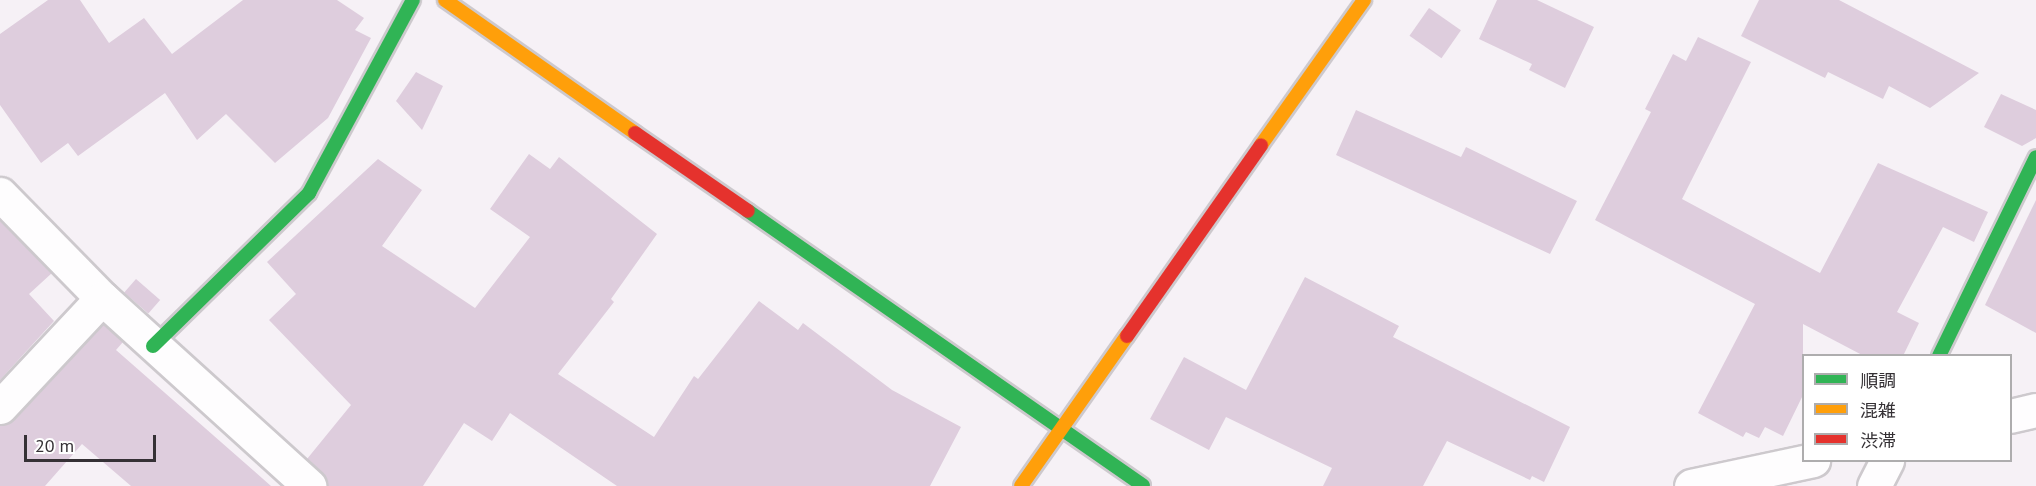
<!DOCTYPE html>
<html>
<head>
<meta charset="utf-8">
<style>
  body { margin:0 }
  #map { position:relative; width:2036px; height:486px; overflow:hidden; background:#f6f1f6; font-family:"PT Sans","Noto Sans JP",sans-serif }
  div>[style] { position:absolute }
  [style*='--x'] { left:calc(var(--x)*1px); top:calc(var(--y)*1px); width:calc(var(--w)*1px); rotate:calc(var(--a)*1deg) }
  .building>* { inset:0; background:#decddd; transform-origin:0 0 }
  .roads { filter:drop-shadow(2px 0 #cdc9cd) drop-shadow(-2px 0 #cdc9cd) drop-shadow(0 2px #cdc9cd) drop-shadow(0 -2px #cdc9cd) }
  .street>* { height:33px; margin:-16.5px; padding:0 16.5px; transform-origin:16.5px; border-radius:16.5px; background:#fefdfe }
  .fast>* { height:14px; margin:-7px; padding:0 7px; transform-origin:7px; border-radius:7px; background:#30b455 }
  .slow>* { height:14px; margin:-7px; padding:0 7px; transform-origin:7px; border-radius:7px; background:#ff9f0a }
  .jam>* { height:14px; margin:-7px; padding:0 7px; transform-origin:7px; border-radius:7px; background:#e5322d }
  span { translate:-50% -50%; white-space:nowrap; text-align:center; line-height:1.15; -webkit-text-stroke:4.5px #fff; paint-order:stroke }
  .legend { position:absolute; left:1802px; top:354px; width:210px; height:108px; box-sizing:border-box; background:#fff; border:2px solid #aeadae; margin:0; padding:8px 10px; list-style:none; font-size:18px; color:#353135 }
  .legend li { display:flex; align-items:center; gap:12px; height:30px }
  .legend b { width:30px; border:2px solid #aeadae }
  .scale { position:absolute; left:24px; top:435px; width:132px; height:27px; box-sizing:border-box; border:3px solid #353135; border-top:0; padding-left:8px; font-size:18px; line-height:21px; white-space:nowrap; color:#353135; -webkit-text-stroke:4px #fff; paint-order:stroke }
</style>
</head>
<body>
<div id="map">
  <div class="building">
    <i style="clip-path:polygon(48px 0,80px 0,109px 43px,144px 18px,172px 54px,243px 0,337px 0,364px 18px,355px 30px,371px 38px,328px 118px,275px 163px,226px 114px,197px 140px,165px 93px,78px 156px,68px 143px,41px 163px,0 105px,0 34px)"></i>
    <i style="clip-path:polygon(1497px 0,1537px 0,1594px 27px,1565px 88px,1529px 70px,1532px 64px,1479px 39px)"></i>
    <i style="clip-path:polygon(1759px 0,1839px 0,1979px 73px,1930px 108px,1889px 86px,1883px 99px,1828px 72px,1825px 78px,1741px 36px)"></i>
    <i style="left:1429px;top:8px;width:39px;height:34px;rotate:35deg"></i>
    <i style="clip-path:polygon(1698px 37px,1751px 62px,1682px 199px,1820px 273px,1878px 163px,1988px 212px,1974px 242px,1943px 227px,1897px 312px,1919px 323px,1903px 356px,1864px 356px,1803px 324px,1803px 395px,1783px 436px,1765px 427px,1759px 438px,1746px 432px,1743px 437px,1698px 413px,1755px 304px,1595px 220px,1651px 112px,1645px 109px,1673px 54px,1686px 61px)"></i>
    <i style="clip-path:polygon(416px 72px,443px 86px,422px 130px,396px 101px)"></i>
    <i style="clip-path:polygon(2001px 94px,2036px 110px,2036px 138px,2022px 146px,1984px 127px)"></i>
    <i style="clip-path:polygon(1356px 110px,1461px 157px,1466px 147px,1577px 201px,1550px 254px,1336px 155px)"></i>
    <i style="clip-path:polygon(529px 154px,550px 169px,559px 157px,657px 234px,611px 299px,614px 302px,558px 374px,654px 437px,694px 376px,698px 379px,759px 301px,798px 330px,803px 323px,892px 390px,961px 427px,930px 486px,617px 486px,510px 413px,492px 441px,464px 423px,423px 486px,327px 486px,322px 473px,307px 459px,351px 405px,269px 320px,296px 294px,267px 262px,378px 159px,422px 190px,382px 246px,475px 308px,530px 237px,490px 209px)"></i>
    <i style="clip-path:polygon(2036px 200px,2036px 333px,1985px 305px)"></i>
    <i style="clip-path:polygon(0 221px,52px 273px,29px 294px,54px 321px,0 380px)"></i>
    <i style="clip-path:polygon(1305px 277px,1399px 326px,1393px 337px,1570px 427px,1544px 482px,1532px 476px,1530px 480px,1447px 441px,1423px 486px,1323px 486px,1332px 468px,1226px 417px,1209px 450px,1150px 419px,1184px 357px,1246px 390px)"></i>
    <i style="left:136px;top:279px;width:32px;height:18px;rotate:41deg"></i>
    <i style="clip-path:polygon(103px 324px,123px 342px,116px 350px,271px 486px,131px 486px,82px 444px,45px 486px,0 486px,0 425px,14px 420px)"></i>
  </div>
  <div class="roads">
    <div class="street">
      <i style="--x:0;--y:194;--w:146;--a:45.6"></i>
      <i style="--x:102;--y:298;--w:280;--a:42.2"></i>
      <i style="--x:0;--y:407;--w:149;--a:-46.9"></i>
      <i style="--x:2010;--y:416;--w:27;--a:-13"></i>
      <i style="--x:1691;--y:486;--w:125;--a:-12"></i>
      <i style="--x:1874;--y:486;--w:29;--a:-63"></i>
    </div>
    <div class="fast">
      <i style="--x:748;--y:211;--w:481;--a:34.8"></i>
      <i style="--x:153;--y:346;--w:219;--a:-44.4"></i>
      <i style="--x:309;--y:193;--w:219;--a:-61.7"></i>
      <i style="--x:1939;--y:356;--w:221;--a:-64"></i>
    </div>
    <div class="slow">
      <i style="--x:445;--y:0;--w:232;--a:35"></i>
      <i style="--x:1261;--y:145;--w:178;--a:-54.6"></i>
      <i style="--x:1021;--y:486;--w:184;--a:-54.8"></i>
    </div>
    <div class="jam">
      <i style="--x:635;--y:133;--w:137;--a:34.6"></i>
      <i style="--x:1127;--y:336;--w:233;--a:-54.9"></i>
    </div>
  </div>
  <ul class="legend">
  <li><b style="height:8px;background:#30b455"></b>順調</li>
  <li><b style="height:8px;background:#ff9f0a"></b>混雑</li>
  <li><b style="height:8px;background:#e5322d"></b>渋滞</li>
  </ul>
  <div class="scale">20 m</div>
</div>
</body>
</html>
